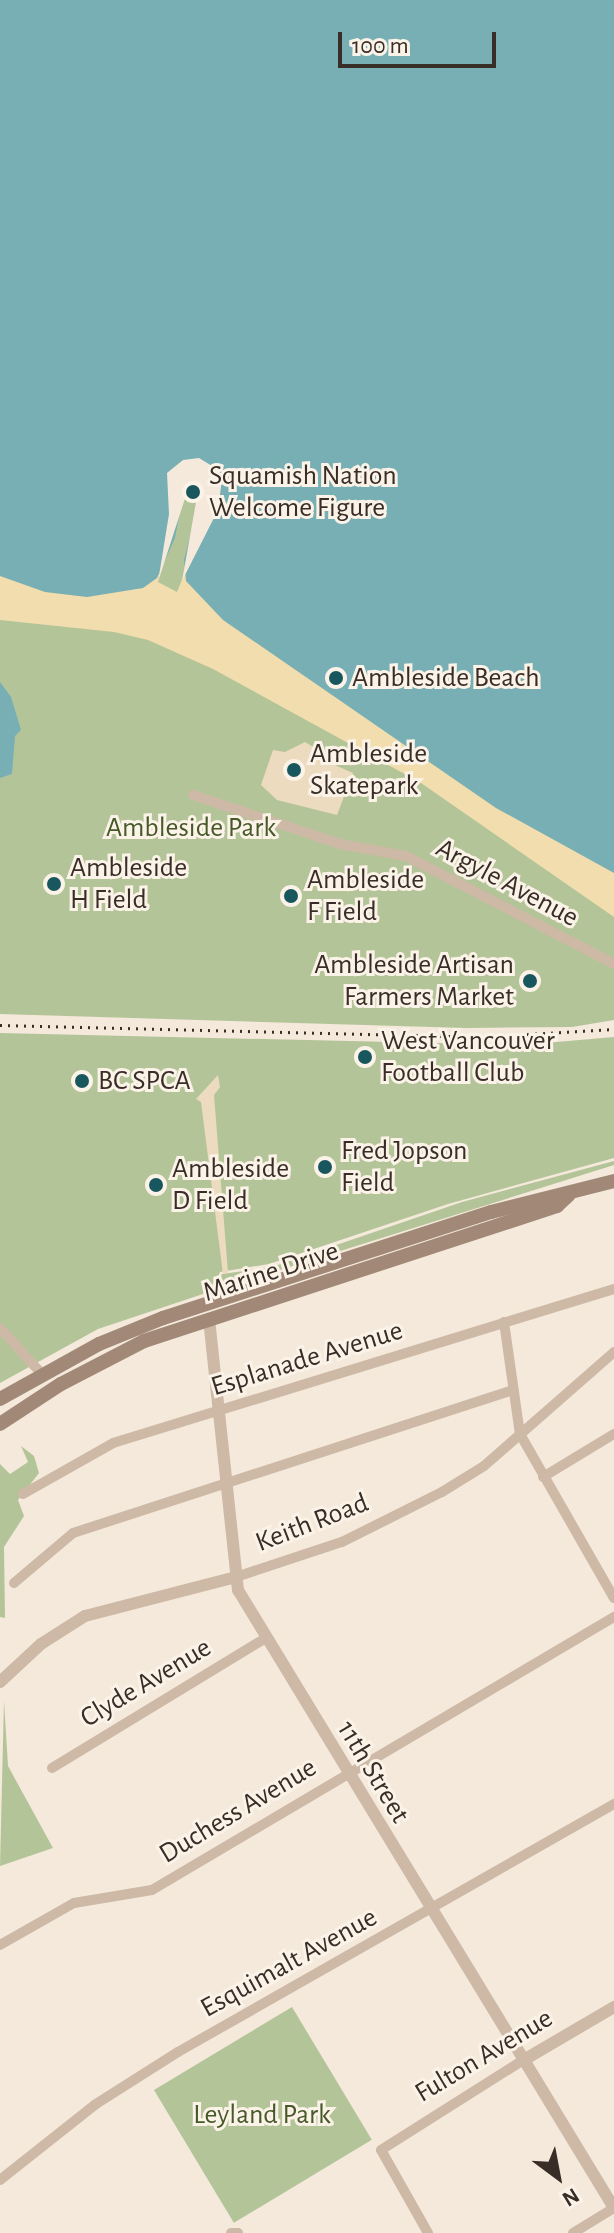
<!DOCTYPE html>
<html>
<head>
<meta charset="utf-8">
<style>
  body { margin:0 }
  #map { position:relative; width:614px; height:2233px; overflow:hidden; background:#f4e9db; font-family:"Alegreya Sans",sans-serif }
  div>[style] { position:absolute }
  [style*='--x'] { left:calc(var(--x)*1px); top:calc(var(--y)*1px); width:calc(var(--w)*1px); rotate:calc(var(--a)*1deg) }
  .green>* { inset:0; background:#b4c499; transform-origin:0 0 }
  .sand>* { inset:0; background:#f2ddae }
  .plaza>* { inset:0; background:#eddbc0 }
  .water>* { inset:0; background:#77afb4 }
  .pier>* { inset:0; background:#f4e9db }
  .minor>* { height:10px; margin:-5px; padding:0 5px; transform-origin:5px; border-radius:5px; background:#cdb9a5 }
  .tertiary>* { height:12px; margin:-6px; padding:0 6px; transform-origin:6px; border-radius:6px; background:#cdb9a5 }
  .secondary>* { height:14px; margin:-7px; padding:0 7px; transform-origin:7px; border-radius:7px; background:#a18877 }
  .rail>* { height:3px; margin-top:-1.5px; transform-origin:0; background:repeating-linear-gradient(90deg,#392d27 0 2px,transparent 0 8px) }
  .dots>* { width:22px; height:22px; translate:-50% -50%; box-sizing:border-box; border:4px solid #fbf3e8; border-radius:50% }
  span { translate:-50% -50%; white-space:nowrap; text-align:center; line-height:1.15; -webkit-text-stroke:6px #fbf3e8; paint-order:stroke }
  .poi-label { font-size:28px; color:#392d27 }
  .left { translate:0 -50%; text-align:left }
  .right { translate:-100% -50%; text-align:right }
  .park-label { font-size:28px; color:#465929 }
  .street-label { font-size:28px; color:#392d27 }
  .north { position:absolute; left:518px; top:2137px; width:80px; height:80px; -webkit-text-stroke:6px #fbf3e8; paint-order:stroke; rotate:148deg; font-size:22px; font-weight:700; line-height:32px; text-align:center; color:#392d27 }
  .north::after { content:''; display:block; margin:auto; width:28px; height:36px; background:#392d27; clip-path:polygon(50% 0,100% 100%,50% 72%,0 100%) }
  .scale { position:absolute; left:338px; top:32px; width:158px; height:36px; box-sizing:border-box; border:4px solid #392d27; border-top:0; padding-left:10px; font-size:24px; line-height:28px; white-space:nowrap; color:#392d27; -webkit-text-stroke:6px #fbf3e8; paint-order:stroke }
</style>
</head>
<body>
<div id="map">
  <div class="green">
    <i style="clip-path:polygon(195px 482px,614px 873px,614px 1020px,572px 1027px,466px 1028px,0 1014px,0 576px)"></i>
    <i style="clip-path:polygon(0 1033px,522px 1045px,614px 1037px,614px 1158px,448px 1204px,269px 1264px,220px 1272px,212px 1291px,98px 1329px,0 1383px)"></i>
    <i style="clip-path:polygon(614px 1161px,614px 1165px,216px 1290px,222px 1274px,272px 1267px,462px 1202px)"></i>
    <i style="clip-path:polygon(21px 1446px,34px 1456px,39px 1473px,18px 1500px,24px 1516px,4px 1547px,5px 1618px,0 1617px,0 1464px,10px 1474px,28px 1462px)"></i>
    <i style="clip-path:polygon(4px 1701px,8px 1766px,53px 1848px,0 1866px)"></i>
    <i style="left:292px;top:2007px;width:155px;height:161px;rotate:59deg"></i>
  </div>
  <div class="sand">
    <i style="clip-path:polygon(0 430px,169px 514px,158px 582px,177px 592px,190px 560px,614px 792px,614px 917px,421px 783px,213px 669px,148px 640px,114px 632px,0 620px)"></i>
  </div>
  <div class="plaza">
    <i style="clip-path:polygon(305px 742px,318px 750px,321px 759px,353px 773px,337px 815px,277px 800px,261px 785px,273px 750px,285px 752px)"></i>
    <i style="clip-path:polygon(218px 1075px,220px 1087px,214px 1095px,228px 1273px,223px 1274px,201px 1102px,196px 1099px)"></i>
  </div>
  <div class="water">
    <i style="clip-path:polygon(0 0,614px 0,614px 873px,496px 808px,223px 620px,186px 581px,184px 560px,201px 494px,195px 482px,185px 485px,175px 538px,157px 578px,143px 588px,87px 597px,45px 592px,0 576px)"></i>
    <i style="clip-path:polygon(0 682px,11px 697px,21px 730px,15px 736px,12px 774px,0 778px)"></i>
  </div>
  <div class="pier">
    <i style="clip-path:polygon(199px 458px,217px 469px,222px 479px,218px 510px,182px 581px,198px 491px,189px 486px,158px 582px,169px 514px,167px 473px,183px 460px)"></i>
  </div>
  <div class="minor">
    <i style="--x:193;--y:795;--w:155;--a:18.4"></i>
    <i style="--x:340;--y:844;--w:67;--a:10.3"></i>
    <i style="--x:406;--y:856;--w:234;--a:27.4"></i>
    <i style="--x:504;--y:1322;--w:113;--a:81.9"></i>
    <i style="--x:520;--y:1434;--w:189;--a:60.2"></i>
    <i style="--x:0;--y:1328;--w:61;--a:47.7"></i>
    <i style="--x:543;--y:1477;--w:83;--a:-31.2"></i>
    <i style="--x:23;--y:1494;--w:103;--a:-29.5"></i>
    <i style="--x:113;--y:1443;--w:524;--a:-17.09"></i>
    <i style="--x:236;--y:1577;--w:112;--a:-18.3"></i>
    <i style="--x:342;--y:1542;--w:112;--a:-26.6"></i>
    <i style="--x:442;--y:1492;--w:49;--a:-31.8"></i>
    <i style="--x:484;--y:1466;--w:173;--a:-41.2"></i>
    <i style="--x:14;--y:1583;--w:77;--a:-40.3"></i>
    <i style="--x:73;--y:1533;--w:463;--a:-18"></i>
    <i style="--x:52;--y:1768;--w:248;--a:-31.3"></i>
    <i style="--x:0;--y:1945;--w:85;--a:-29.6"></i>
    <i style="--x:74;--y:1903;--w:79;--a:-9.5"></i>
    <i style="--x:152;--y:1890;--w:537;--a:-30.58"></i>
    <i style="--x:0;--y:2180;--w:122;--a:-38.4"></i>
    <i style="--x:96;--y:2104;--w:97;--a:-32.4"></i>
    <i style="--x:178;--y:2052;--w:502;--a:-29.63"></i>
    <i style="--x:231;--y:2233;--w:7;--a:0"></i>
    <i style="--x:428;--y:2233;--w:95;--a:-119.5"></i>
    <i style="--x:381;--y:2150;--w:167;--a:-32.3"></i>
    <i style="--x:573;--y:2233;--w:48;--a:-31.4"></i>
  </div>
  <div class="tertiary">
    <i style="--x:209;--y:1319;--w:273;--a:83.9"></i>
    <i style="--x:238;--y:1590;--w:723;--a:58.68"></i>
    <i style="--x:0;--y:1682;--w:56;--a:-42.8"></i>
    <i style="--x:41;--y:1644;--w:52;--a:-32.5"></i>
    <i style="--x:85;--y:1616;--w:156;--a:-14.5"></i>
    <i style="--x:522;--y:2061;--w:107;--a:-30.4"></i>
  </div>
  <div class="secondary">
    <i style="--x:0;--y:1399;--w:113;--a:-29.1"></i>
    <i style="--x:99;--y:1344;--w:69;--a:-22.1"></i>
    <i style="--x:163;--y:1318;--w:345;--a:-17.9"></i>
    <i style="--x:491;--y:1212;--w:127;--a:-14.1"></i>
    <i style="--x:0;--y:1424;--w:73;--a:-33.3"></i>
    <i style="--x:61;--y:1384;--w:93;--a:-27.4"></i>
    <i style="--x:144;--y:1341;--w:435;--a:-18.1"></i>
    <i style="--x:557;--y:1206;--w:16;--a:-43"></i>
  </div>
  <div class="rail">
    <i style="--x:0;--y:1025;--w:479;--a:1.4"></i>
    <i style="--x:479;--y:1037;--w:135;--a:-3.4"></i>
  </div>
  <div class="dots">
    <i style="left:193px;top:492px;background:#19575e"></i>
    <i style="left:336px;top:678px;background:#19575e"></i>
    <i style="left:294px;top:770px;background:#19575e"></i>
    <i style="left:54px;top:884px;background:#19575e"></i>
    <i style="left:291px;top:896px;background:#19575e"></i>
    <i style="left:530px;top:981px;background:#19575e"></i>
    <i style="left:365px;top:1057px;background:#19575e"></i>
    <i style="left:82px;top:1081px;background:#19575e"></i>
    <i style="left:325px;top:1167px;background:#19575e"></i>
    <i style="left:156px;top:1185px;background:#19575e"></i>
  </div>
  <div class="poi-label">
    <span class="left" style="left:209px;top:492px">Squamish Nation<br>Welcome Figure</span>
    <span class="left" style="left:352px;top:678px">Ambleside Beach</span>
    <span class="left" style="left:310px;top:770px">Ambleside<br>Skatepark</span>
    <span class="left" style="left:70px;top:884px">Ambleside<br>H Field</span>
    <span class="left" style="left:307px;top:896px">Ambleside<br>F Field</span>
    <span class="right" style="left:514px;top:981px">Ambleside Artisan<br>Farmers Market</span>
    <span class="left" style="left:381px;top:1057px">West Vancouver<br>Football Club</span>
    <span class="left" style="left:98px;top:1081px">BC SPCA</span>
    <span class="left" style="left:341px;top:1167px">Fred Jopson<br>Field</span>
    <span class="left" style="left:172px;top:1185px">Ambleside<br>D Field</span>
  </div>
  <div class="park-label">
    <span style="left:191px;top:828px">Ambleside Park</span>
    <span style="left:262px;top:2115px">Leyland Park</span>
  </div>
  <div class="street-label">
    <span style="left:507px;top:883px;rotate:28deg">Argyle Avenue</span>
    <span style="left:271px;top:1272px;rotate:-18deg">Marine Drive</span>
    <span style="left:307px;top:1359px;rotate:-17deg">Esplanade Avenue</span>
    <span style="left:312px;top:1523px;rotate:-21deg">Keith Road</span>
    <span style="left:146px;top:1683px;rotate:-31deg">Clyde Avenue</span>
    <span style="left:373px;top:1772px;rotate:59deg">11th Street</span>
    <span style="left:238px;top:1811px;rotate:-31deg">Duchess Avenue</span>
    <span style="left:289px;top:1963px;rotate:-29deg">Esquimalt Avenue</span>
    <span style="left:484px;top:2056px;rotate:-31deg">Fulton Avenue</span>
  </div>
  <div class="north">N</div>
  <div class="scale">100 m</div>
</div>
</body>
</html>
